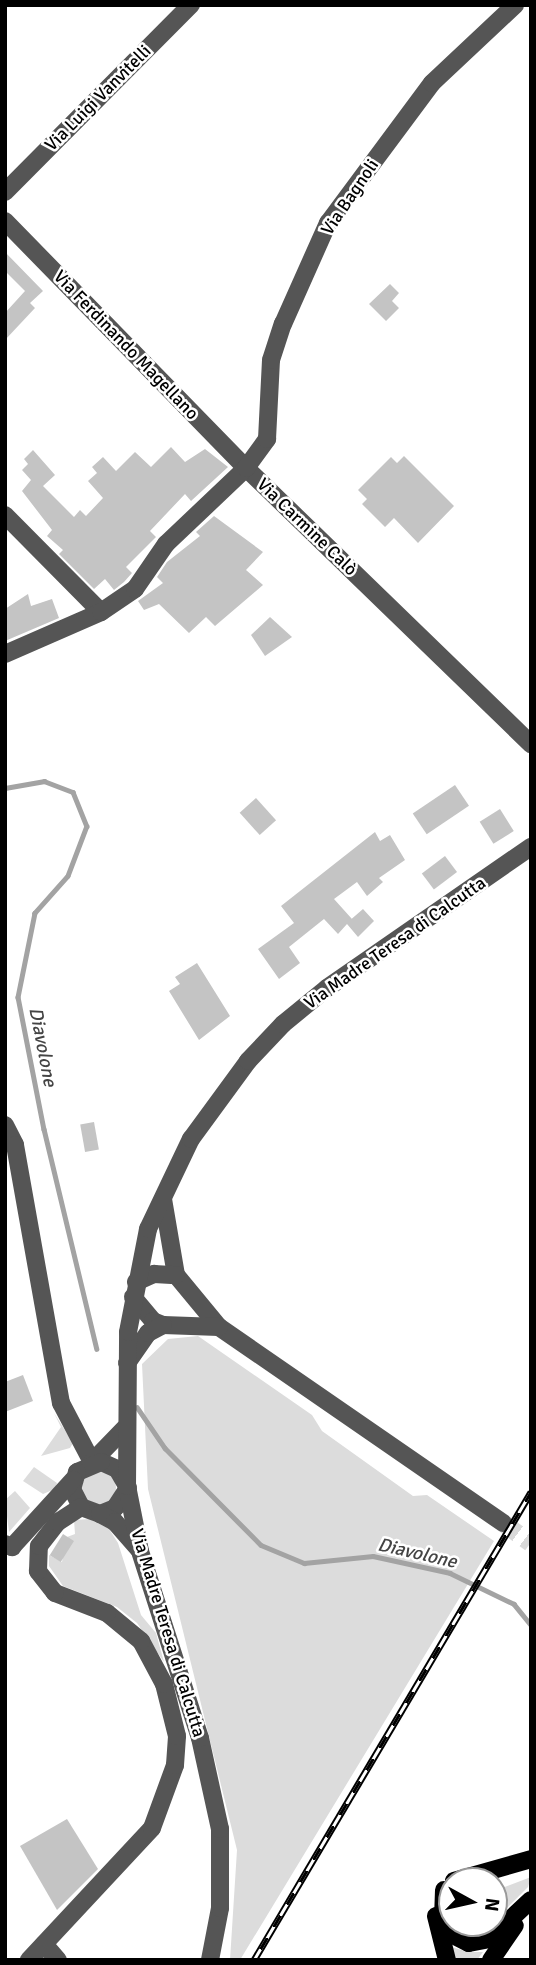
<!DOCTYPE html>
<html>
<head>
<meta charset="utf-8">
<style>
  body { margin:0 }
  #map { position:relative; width:536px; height:1965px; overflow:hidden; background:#fff; font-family:Signika,sans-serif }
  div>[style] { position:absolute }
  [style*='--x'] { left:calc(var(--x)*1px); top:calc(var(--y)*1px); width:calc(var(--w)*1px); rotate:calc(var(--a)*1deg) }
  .green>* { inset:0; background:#dcdcdc }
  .round { border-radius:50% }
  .stream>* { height:4.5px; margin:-2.25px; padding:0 2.25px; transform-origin:2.25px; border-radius:2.25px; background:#a3a3a3 }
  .building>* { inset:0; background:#c4c4c4; transform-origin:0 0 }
  .minor-tunnel>* { height:18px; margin-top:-9px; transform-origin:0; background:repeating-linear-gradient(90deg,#d9d9d9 0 18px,transparent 0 27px) }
  .minor>* { height:18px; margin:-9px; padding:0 9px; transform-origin:9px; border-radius:9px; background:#555 }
  .major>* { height:18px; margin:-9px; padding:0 9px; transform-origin:9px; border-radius:9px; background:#000 }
  .rail>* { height:7px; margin-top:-3.5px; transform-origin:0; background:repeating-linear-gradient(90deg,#fff 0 13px,#000 0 26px); box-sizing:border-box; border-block:2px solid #000 }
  span { translate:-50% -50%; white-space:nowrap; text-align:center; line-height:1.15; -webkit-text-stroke:5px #fff; paint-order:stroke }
  .street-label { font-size:18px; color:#000 }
  .water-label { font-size:19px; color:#444; font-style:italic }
  .frame { position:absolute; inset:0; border:7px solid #000; pointer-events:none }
  .north { position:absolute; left:438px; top:1867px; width:70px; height:70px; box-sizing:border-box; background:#fff; border:2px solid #999; border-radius:50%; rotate:98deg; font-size:19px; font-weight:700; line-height:28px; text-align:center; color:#000 }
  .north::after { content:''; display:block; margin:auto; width:24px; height:32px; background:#000; clip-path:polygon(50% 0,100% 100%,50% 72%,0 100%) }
</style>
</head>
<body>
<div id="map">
  <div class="green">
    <i style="clip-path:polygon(198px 1336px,312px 1415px,322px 1431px,413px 1496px,427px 1495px,494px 1541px,240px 1960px,230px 1960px,237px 1850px,148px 1489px,142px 1364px,168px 1339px)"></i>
    <i style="clip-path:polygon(54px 1413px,73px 1443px,70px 1448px,41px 1456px,61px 1427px)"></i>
    <i style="clip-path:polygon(34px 1467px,57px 1483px,55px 1489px,43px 1494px,23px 1481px)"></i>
    <i class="round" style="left:82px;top:1471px;width:34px;height:34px"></i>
    <i style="clip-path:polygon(15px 1491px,30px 1508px,9px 1532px,5px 1500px)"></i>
    <i style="clip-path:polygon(90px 1519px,109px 1529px,118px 1543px,141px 1615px,156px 1633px,164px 1662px,137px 1623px,117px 1607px,63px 1586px,49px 1566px,49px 1555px,62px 1562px,67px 1537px,75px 1534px,74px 1520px)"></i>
    <i style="clip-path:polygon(531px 1877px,528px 1887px,494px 1921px,494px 1891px)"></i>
    <i style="clip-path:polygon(457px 1923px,491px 1923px,474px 1931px)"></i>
    <i style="clip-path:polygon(452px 1947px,468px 1952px,483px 1952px,477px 1960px,457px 1960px)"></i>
  </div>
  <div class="stream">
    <i style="--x:5;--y:788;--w:40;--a:-10"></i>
    <i style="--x:44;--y:781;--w:31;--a:21"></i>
    <i style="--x:73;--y:792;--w:37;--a:68"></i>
    <i style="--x:87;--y:826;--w:53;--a:110.8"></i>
    <i style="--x:68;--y:876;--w:50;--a:131.7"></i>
    <i style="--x:35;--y:913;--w:86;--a:101.4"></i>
    <i style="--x:18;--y:997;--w:135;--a:78.9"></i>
    <i style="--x:44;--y:1129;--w:226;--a:76.5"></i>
    <i style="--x:137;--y:1407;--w:50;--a:55.7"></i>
    <i style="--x:165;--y:1448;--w:136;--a:45.3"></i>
    <i style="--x:261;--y:1545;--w:47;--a:22.7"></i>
    <i style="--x:304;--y:1563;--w:69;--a:-5.8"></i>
    <i style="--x:373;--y:1556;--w:79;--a:12.4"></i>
    <i style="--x:450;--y:1573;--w:71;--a:25.8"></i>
    <i style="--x:514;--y:1604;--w:27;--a:51"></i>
  </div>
  <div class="building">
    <i style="clip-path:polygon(5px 252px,43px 291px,30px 303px,35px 308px,5px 340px,5px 313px,25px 291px,5px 271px)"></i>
    <i style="clip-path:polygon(390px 284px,399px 293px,392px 301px,399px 308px,386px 321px,369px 304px)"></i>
    <i style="clip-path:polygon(171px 447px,185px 462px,205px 449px,228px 467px,191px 501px,185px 494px,150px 531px,156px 537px,126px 567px,132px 573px,124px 582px,114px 590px,105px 579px,94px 589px,59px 554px,63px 550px,47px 536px,52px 530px,22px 491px,31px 480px,22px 470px,28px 464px,24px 459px,33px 450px,55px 475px,43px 486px,74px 517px,80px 510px,86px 516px,103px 498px,88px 481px,97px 473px,92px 467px,103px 457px,116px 471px,135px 452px,151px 467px)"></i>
    <i style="clip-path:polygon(404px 456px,454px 506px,418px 543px,394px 518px,385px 527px,362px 504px,367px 499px,358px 490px,391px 457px,397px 463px)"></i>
    <i style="clip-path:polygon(214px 516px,263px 552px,246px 570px,263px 585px,215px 626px,206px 617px,189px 633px,159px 604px,144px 610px,138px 601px,163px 583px,157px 577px,167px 562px,200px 536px,196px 532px)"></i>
    <i style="clip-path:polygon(28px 594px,31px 606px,52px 599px,59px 618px,5px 641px,5px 609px)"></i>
    <i style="clip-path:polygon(270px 617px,292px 637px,265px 656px,251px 635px)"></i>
    <i style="left:455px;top:785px;width:25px;height:51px;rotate:56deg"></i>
    <i style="left:256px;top:798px;width:30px;height:22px;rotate:48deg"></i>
    <i style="left:500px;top:809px;width:26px;height:24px;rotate:58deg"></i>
    <i style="clip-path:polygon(375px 832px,380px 841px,390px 835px,405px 860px,379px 878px,383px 882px,367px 896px,357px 882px,334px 899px,352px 919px,348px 922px,363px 909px,374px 921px,358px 937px,347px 924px,338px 934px,324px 919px,289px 947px,300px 963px,279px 979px,258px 949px,294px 923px,281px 906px)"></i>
    <i style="left:445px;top:856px;width:20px;height:29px;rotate:53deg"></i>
    <i style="clip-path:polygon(197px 963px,230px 1016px,199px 1040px,169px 991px,180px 984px,175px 977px)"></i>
    <i style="left:94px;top:1122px;width:28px;height:14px;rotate:80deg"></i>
    <i style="clip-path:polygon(23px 1375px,33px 1401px,5px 1412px,5px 1382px)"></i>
    <i style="left:63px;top:1534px;width:13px;height:25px;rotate:32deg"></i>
    <i style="clip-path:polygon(67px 1819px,98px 1869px,57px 1910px,20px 1846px)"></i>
  </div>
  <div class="minor-tunnel">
    <i style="--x:503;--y:1523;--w:34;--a:36"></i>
  </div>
  <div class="minor">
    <i style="--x:5;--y:192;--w:264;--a:-45.2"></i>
    <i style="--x:5;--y:221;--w:345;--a:45.7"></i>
    <i style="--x:246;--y:468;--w:397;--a:44.1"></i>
    <i style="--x:5;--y:515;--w:136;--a:45.3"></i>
    <i style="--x:5;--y:654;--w:105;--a:-23.6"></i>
    <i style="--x:101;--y:612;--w:41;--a:-34.1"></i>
    <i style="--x:135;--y:589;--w:55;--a:-55.4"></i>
    <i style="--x:166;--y:544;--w:110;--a:-43.5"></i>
    <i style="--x:246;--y:468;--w:36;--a:-54"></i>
    <i style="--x:267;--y:439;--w:79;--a:-87.1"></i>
    <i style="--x:271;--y:360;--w:38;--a:-72"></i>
    <i style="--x:283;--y:324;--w:111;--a:-66"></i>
    <i style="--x:328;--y:223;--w:174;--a:-53.4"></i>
    <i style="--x:432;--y:83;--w:114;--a:-43.2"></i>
    <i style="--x:5;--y:1125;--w:22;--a:63"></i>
    <i style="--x:15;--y:1145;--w:262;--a:79.9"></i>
    <i style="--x:61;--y:1403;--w:67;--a:62.3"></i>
    <i style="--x:92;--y:1462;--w:47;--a:-45.9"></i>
    <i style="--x:163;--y:1199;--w:77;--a:80.3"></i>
    <i style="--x:176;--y:1275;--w:67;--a:50.4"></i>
    <i style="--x:219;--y:1327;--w:345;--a:34.6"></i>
    <i style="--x:136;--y:1282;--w:20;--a:-24"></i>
    <i style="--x:154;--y:1274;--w:22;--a:3"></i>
    <i style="--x:133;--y:1297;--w:31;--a:50"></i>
    <i style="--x:153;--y:1321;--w:11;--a:22"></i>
    <i style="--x:163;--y:1325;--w:56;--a:2"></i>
    <i style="--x:127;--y:1363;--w:37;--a:-55"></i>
    <i style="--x:148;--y:1333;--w:17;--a:-28"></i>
    <i style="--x:127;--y:1486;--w:20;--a:-120"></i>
    <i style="--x:117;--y:1469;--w:17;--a:-156"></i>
    <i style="--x:101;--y:1462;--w:26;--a:157"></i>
    <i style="--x:77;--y:1472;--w:18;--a:106"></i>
    <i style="--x:72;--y:1489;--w:20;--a:63"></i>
    <i style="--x:81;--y:1507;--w:20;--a:20"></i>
    <i style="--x:100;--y:1514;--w:16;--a:-22"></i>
    <i style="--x:115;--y:1508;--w:24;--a:-57"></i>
    <i style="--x:100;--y:1514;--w:17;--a:28"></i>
    <i style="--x:115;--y:1522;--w:35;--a:49"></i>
    <i style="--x:5;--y:1544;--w:8;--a:23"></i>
    <i style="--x:12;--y:1547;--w:91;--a:-47.7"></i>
    <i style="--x:44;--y:1944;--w:21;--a:49"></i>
    <i style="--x:29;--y:1960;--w:180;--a:-47"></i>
    <i style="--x:152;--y:1828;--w:67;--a:-69.9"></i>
    <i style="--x:175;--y:1765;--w:29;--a:-86"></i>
    <i style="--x:177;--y:1736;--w:54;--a:-104"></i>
    <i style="--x:164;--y:1684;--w:49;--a:-118.1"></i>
    <i style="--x:141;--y:1641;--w:44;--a:-140.5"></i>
    <i style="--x:107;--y:1613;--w:56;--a:-159"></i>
    <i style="--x:55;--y:1593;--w:28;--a:-128"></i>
    <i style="--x:38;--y:1571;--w:25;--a:-88"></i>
    <i style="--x:39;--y:1546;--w:31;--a:-52"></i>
    <i style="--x:58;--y:1522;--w:27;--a:-33"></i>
    <i style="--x:210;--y:1960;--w:53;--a:-79.1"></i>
    <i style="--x:220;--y:1908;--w:79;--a:-90"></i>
    <i style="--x:220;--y:1829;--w:93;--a:-102.4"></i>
    <i style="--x:200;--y:1738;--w:196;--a:-107.8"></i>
    <i style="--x:140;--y:1551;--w:66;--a:-101.3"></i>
    <i style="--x:127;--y:1486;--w:154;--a:-89.6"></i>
    <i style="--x:128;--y:1332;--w:105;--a:-79"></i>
    <i style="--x:148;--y:1229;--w:100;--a:-64.5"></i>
    <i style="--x:191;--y:1139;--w:97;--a:-53.8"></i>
    <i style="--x:248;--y:1061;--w:51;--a:-46.6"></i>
    <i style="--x:283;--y:1024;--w:57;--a:-39.3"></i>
    <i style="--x:327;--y:988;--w:248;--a:-34.7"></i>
  </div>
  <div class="major">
    <i style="--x:454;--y:1881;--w:80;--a:-15.9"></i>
    <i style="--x:444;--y:1890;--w:33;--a:92"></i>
    <i style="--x:443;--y:1923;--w:12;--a:59"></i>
    <i style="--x:449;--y:1933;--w:22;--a:27"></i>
    <i style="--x:469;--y:1943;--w:20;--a:-11"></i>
    <i style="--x:489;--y:1939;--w:57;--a:-42.9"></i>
    <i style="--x:436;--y:1916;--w:45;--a:76"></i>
    <i style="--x:491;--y:1960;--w:42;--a:-55.6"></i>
  </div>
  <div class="rail">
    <i style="--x:254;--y:1960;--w:544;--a:-59.38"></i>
  </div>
  <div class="street-label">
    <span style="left:98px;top:98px;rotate:-45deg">Via Luigi Vanvitelli</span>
    <span style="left:350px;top:197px;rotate:-56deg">Via Bagnoli</span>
    <span style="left:126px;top:345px;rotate:46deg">Via Ferdinando Magellano</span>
    <span style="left:307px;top:527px;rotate:44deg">Via Carmine Calò</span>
    <span style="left:395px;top:943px;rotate:-35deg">Via Madre Teresa di Calcutta</span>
    <span style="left:168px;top:1633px;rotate:73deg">Via Madre Teresa di Calcutta</span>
  </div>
  <div class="water-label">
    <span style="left:42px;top:1047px;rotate:79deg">Diavolone</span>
    <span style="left:417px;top:1554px;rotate:13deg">Diavolone</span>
  </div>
  <div class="frame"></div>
  <div class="north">N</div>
</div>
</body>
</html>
